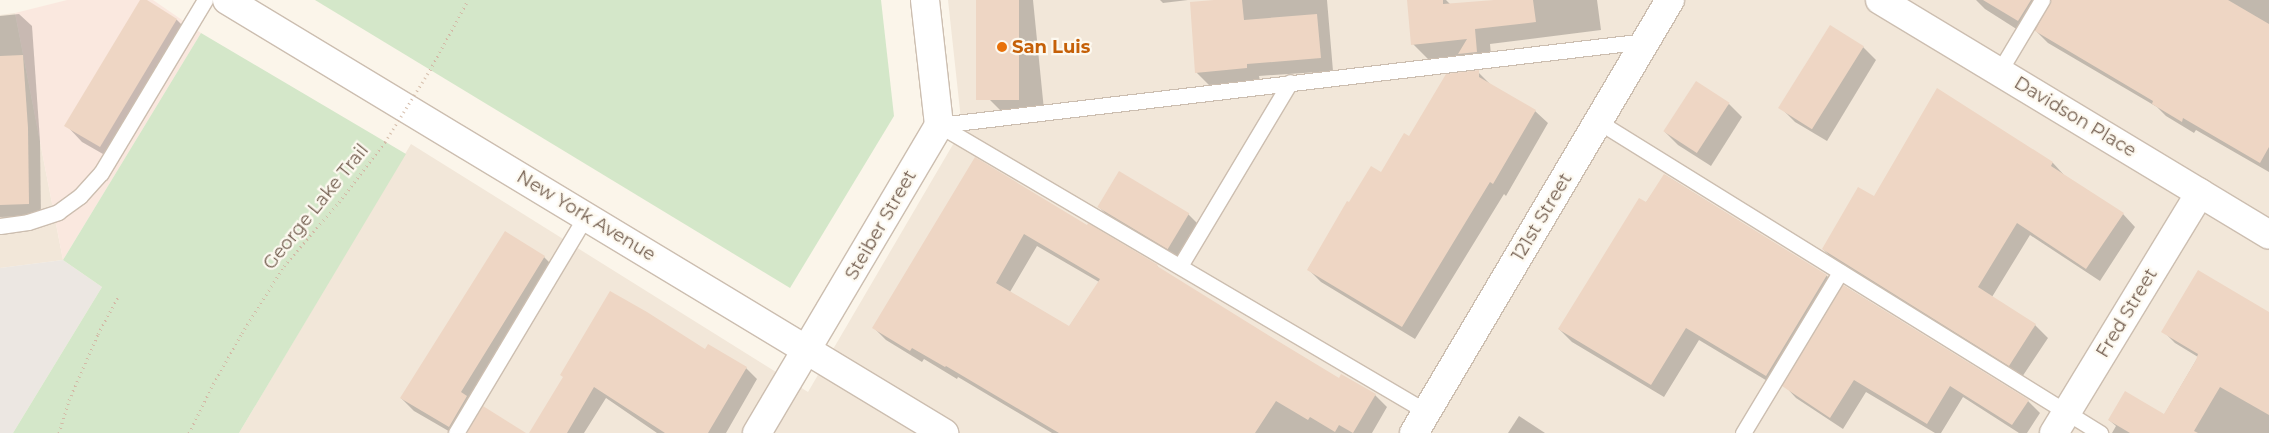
<!DOCTYPE html>
<html>
<head>
<meta charset="utf-8">
<style>
  body { margin:0 }
  #map { position:relative; width:2269px; height:433px; overflow:hidden; background:#fbf5ea; font-family:Montserrat,sans-serif }
  div>[style] { position:absolute }
  [style*='--x'] { left:calc(var(--x)*1px); top:calc(var(--y)*1px); width:calc(var(--w)*1px); rotate:calc(var(--a)*1deg) }
  .residential>* { inset:0; background:#f2e7d9 }
  .commercial>* { inset:0; background:#fae8df }
  .industrial>* { inset:0; background:#ece7e2 }
  .green>* { inset:0; background:#d4e7c9 }
  .shadow>* { inset:0; background:#0003 }
  .building>* { inset:0; background:#eed6c4; transform-origin:0 0 }
  .path>* { height:3px; margin-top:-1.5px; transform-origin:0; background:repeating-linear-gradient(90deg,#d3baa7 0 1px,transparent 0 5px) }
  .roads { filter:drop-shadow(1px 0 #ccbeb0) drop-shadow(-1px 0 #ccbeb0) drop-shadow(0 1px #ccbeb0) drop-shadow(0 -1px #ccbeb0) }
  .lane>* { height:15px; margin:-7.5px; padding:0 7.5px; transform-origin:7.5px; border-radius:7.5px; background:#fff }
  .street>* { height:28px; margin:-14px; padding:0 14px; transform-origin:14px; border-radius:14px; background:#fff }
  .secondary>* { height:28px; margin:-14px; padding:0 14px; transform-origin:14px; border-radius:14px; background:#fff }
  .path-bridge>* { height:3px; margin-top:-1.5px; transform-origin:0; background:repeating-linear-gradient(90deg,#d3baa7 0 1px,transparent 0 5px) }
  .dots>* { width:14px; height:14px; translate:-50% -50%; box-sizing:border-box; border:2px solid #fdf9f0; border-radius:50% }
  span { translate:-50% -50%; white-space:nowrap; text-align:center; line-height:1.15; -webkit-text-stroke:4.5px #fdf9f0; paint-order:stroke }
  .food-label { font-size:18px; color:#c56008; font-weight:700 }
  .left { translate:0 -50%; text-align:left }
  .street-label { font-size:18px; color:#735e4f }
</style>
</head>
<body>
<div id="map">
  <div class="residential">
    <i style="clip-path:polygon(948px 0,2269px 0,2269px 433px,239px 433px,411px 144px,808px 392px,962px 129px)"></i>
    <i style="clip-path:polygon(15px 13px,63px 260px,0 268px,0 15px)"></i>
  </div>
  <div class="commercial">
    <i style="clip-path:polygon(67px 0,153px 0,201px 33px,63px 260px,15px 13px)"></i>
  </div>
  <div class="industrial">
    <i style="clip-path:polygon(63px 260px,102px 287px,13px 433px,0 433px,0 268px)"></i>
  </div>
  <div class="green">
    <i style="clip-path:polygon(315px 0,881px 0,894px 116px,790px 288px)"></i>
    <i style="clip-path:polygon(201px 33px,406px 154px,239px 433px,13px 433px,102px 287px,63px 260px)"></i>
  </div>
  <div class="shadow">
    <i style="clip-path:polygon(141px 0,177px 20px,193px 36px,117px 162px,82px 142px,66px 125px)"></i>
    <i style="clip-path:polygon(977px 0,1033px 0,1044px 110px,1004px 114px,988px 98px)"></i>
    <i style="clip-path:polygon(1160px 0,1188px 0,1163px 3px)"></i>
    <i style="clip-path:polygon(1228px 0,1327px 0,1333px 71px,1259px 76px,1260px 81px,1209px 85px,1196px 72px)"></i>
    <i style="clip-path:polygon(1408px 0,1446px 0,1451px 5px,1509px 0,1597px 0,1601px 30px,1490px 44px,1492px 66px,1462px 56px,1428px 59px,1413px 44px)"></i>
    <i style="clip-path:polygon(1976px 0,2043px 0,2050px 6px,2058px 0,2269px 0,2269px 172px,2196px 130px,2194px 133px,2166px 116px,2157px 107px,2048px 43px,2034px 29px,2029px 37px,1985px 9px)"></i>
    <i style="clip-path:polygon(19px 14px,32px 26px,40px 141px,41px 216px,0 217px,0 16px)"></i>
    <i style="clip-path:polygon(1863px 47px,1876px 60px,1827px 141px,1795px 122px,1782px 109px)"></i>
    <i style="clip-path:polygon(1478px 72px,1491px 85px,1535px 111px,1548px 123px,1506px 196px,1504px 194px,1415px 339px,1321px 282px,1308px 269px,1349px 204px,1381px 174px,1409px 137px)"></i>
    <i style="clip-path:polygon(1938px 90px,2053px 163px,2065px 176px,2123px 214px,2135px 227px,2100px 281px,2030px 235px,1992px 297px,2035px 325px,2048px 338px,2022px 377px,1836px 262px,1823px 249px,1875px 198px)"></i>
    <i style="clip-path:polygon(1729px 104px,1742px 117px,1711px 166px,1678px 145px,1665px 132px)"></i>
    <i style="clip-path:polygon(evenodd,976px 159px,1087px 227px,1157px 266px,1163px 272px,1339px 379px,1375px 395px,1387px 407px,1372px 433px,1052px 433px,958px 377px,957px 379px,924px 359px,922px 362px,886px 340px,874px 328px,976px 159px,1037px 246px,1099px 282px,1069px 327px,1010px 292px,1037px 246px)"></i>
    <i style="clip-path:polygon(1665px 175px,1827px 276px,1839px 288px,1779px 388px,1699px 340px,1664px 397px,1572px 342px,1559px 329px)"></i>
    <i style="clip-path:polygon(1099px 207px,1188px 214px,1201px 227px,1181px 261px,1112px 220px)"></i>
    <i style="clip-path:polygon(544px 257px,557px 270px,474px 405px,479px 410px,465px 433px,452px 433px,414px 411px,401px 398px)"></i>
    <i style="clip-path:polygon(1844px 286px,2028px 401px,2040px 413px,2027px 433px,2019px 433px,1963px 397px,1941px 433px,1935px 433px,1866px 392px,1843px 429px,1796px 398px,1784px 385px)"></i>
    <i style="clip-path:polygon(2269px 314px,2269px 433px,2112px 433px,2116px 426px,2109px 420px,2164px 415px,2198px 357px,2175px 343px,2163px 331px)"></i>
    <i style="clip-path:polygon(706px 351px,746px 368px,757px 379px,726px 433px,657px 433px,606px 398px,584px 433px,531px 433px,564px 378px)"></i>
    <i style="clip-path:polygon(1519px 416px,1545px 433px,1508px 433px)"></i>
  </div>
  <div class="building">
    <i style="clip-path:polygon(140px 0,147px 0,177px 19px,100px 147px,64px 126px)"></i>
    <i style="left:976px;top:0;width:43px;height:100px"></i>
    <i style="clip-path:polygon(1214px 0,1242px 0,1244px 20px,1317px 14px,1321px 58px,1247px 64px,1247px 68px,1195px 73px,1190px 2px)"></i>
    <i style="clip-path:polygon(1407px 0,1443px 0,1443px 4px,1494px 0,1533px 0,1536px 22px,1475px 29px,1477px 52px,1458px 54px,1467px 39px,1411px 45px)"></i>
    <i style="clip-path:polygon(1983px 0,2031px 0,2018px 21px)"></i>
    <i style="clip-path:polygon(2051px 0,2228px 0,2269px 24px,2269px 147px,2260px 163px,2183px 118px,2182px 122px,2152px 104px,2153px 101px,2035px 31px)"></i>
    <i style="left:1830px;top:25px;width:40px;height:98px;rotate:32deg"></i>
    <i style="clip-path:polygon(23px 55px,28px 128px,29px 204px,0 205px,0 56px)"></i>
    <i style="clip-path:polygon(1479px 70px,1479px 77px,1536px 110px,1493px 184px,1490px 182px,1402px 327px,1307px 270px,1347px 201px,1349px 202px,1371px 166px,1381px 172px,1404px 133px,1409px 136px,1446px 74px)"></i>
    <i style="left:1696px;top:81px;width:40px;height:60px;rotate:33deg"></i>
    <i style="clip-path:polygon(1937px 88px,2053px 162px,2051px 166px,2124px 213px,2086px 269px,2017px 223px,1978px 287px,2036px 324px,2009px 366px,1822px 249px,1858px 187px,1874px 196px)"></i>
    <i style="clip-path:polygon(evenodd,975px 157px,1087px 225px,1088px 223px,1158px 265px,1157px 266px,1268px 335px,1339px 378px,1341px 374px,1376px 394px,1353px 433px,1339px 425px,1335px 432px,1310px 417px,1308px 420px,1276px 401px,1255px 433px,1059px 433px,946px 366px,945px 367px,912px 348px,910px 351px,872px 328px,975px 157px,1024px 234px,1100px 279px,1069px 326px,996px 283px,1024px 234px)"></i>
    <i style="left:1119px;top:171px;width:82px;height:42px;rotate:31deg"></i>
    <i style="clip-path:polygon(1664px 174px,1827px 275px,1766px 376px,1686px 328px,1651px 385px,1558px 329px,1639px 198px,1646px 202px)"></i>
    <i style="clip-path:polygon(505px 231px,545px 256px,461px 392px,467px 396px,449px 427px,400px 398px)"></i>
    <i style="clip-path:polygon(2198px 270px,2269px 312px,2269px 415px,2220px 387px,2194px 431px,2198px 433px,2130px 433px,2108px 420px,2125px 391px,2164px 414px,2196px 360px,2198px 354px,2161px 332px)"></i>
    <i style="clip-path:polygon(1843px 285px,2029px 400px,2012px 425px,1950px 386px,1927px 424px,1854px 380px,1830px 418px,1782px 386px)"></i>
    <i style="clip-path:polygon(610px 291px,647px 312px,705px 349px,708px 344px,747px 367px,708px 433px,665px 433px,594px 387px,567px 433px,529px 433px,563px 377px,560px 375px)"></i>
    <i style="clip-path:polygon(483px 406px,526px 433px,467px 433px)"></i>
  </div>
  <div class="path">
    <i style="--x:430;--y:70;--w:80;--a:-61.5"></i>
    <i style="--x:59;--y:433;--w:34;--a:-73"></i>
    <i style="--x:69;--y:400;--w:72;--a:-66.3"></i>
    <i style="--x:98;--y:334;--w:42;--a:-61.6"></i>
    <i style="--x:189;--y:433;--w:50;--a:-63.9"></i>
    <i style="--x:211;--y:388;--w:63;--a:-60.6"></i>
    <i style="--x:242;--y:333;--w:79;--a:-57.9"></i>
    <i style="--x:284;--y:266;--w:84;--a:-49.3"></i>
    <i style="--x:339;--y:202;--w:76;--a:-52.5"></i>
  </div>
  <div class="roads">
    <div class="lane">
      <i style="--x:1999;--y:72;--w:84;--a:-59.2"></i>
      <i style="--x:1599;--y:122;--w:590;--a:31.83"></i>
      <i style="--x:939;--y:125;--w:712;--a:-6.78"></i>
      <i style="--x:939;--y:125;--w:566;--a:30.46"></i>
      <i style="--x:0;--y:226;--w:28;--a:-8"></i>
      <i style="--x:28;--y:222;--w:32;--a:-18"></i>
      <i style="--x:58;--y:212;--w:27;--a:-36"></i>
      <i style="--x:80;--y:196;--w:31;--a:-48"></i>
      <i style="--x:101;--y:173;--w:202;--a:-59"></i>
      <i style="--x:1180;--y:266;--w:214;--a:-59.1"></i>
      <i style="--x:456;--y:433;--w:253;--a:-59.1"></i>
      <i style="--x:1743;--y:433;--w:188;--a:-58.9"></i>
    </div>
    <div class="street">
      <i style="--x:1880;--y:0;--w:454;--a:31.1"></i>
      <i style="--x:757;--y:433;--w:358;--a:-59.4"></i>
      <i style="--x:939;--y:125;--w:126;--a:-96.4"></i>
      <i style="--x:2054;--y:433;--w:281;--a:-58.7"></i>
    </div>
    <div class="secondary">
      <i style="--x:227;--y:0;--w:838;--a:31.13"></i>
      <i style="--x:1414;--y:433;--w:503;--a:-59.41"></i>
    </div>
  </div>
  <div class="path-bridge">
    <i style="--x:385;--y:142;--w:85;--a:-58"></i>
  </div>
  <div class="dots">
    <i style="left:1002px;top:47px;background:#e8710a"></i>
  </div>
  <div class="food-label">
    <span class="left" style="left:1012px;top:47px">San Luis</span>
  </div>
  <div class="street-label">
    <span style="left:2075px;top:117px;rotate:31deg">Davidson Place</span>
    <span style="left:316px;top:207px;rotate:-51deg">George Lake Trail</span>
    <span style="left:586px;top:216px;rotate:31deg">New York Avenue</span>
    <span style="left:1542px;top:217px;rotate:-59deg">121st Street</span>
    <span style="left:881px;top:225px;rotate:-60deg">Steiber Street</span>
    <span style="left:2127px;top:313px;rotate:-59deg">Fred Street</span>
  </div>
</div>
</body>
</html>
